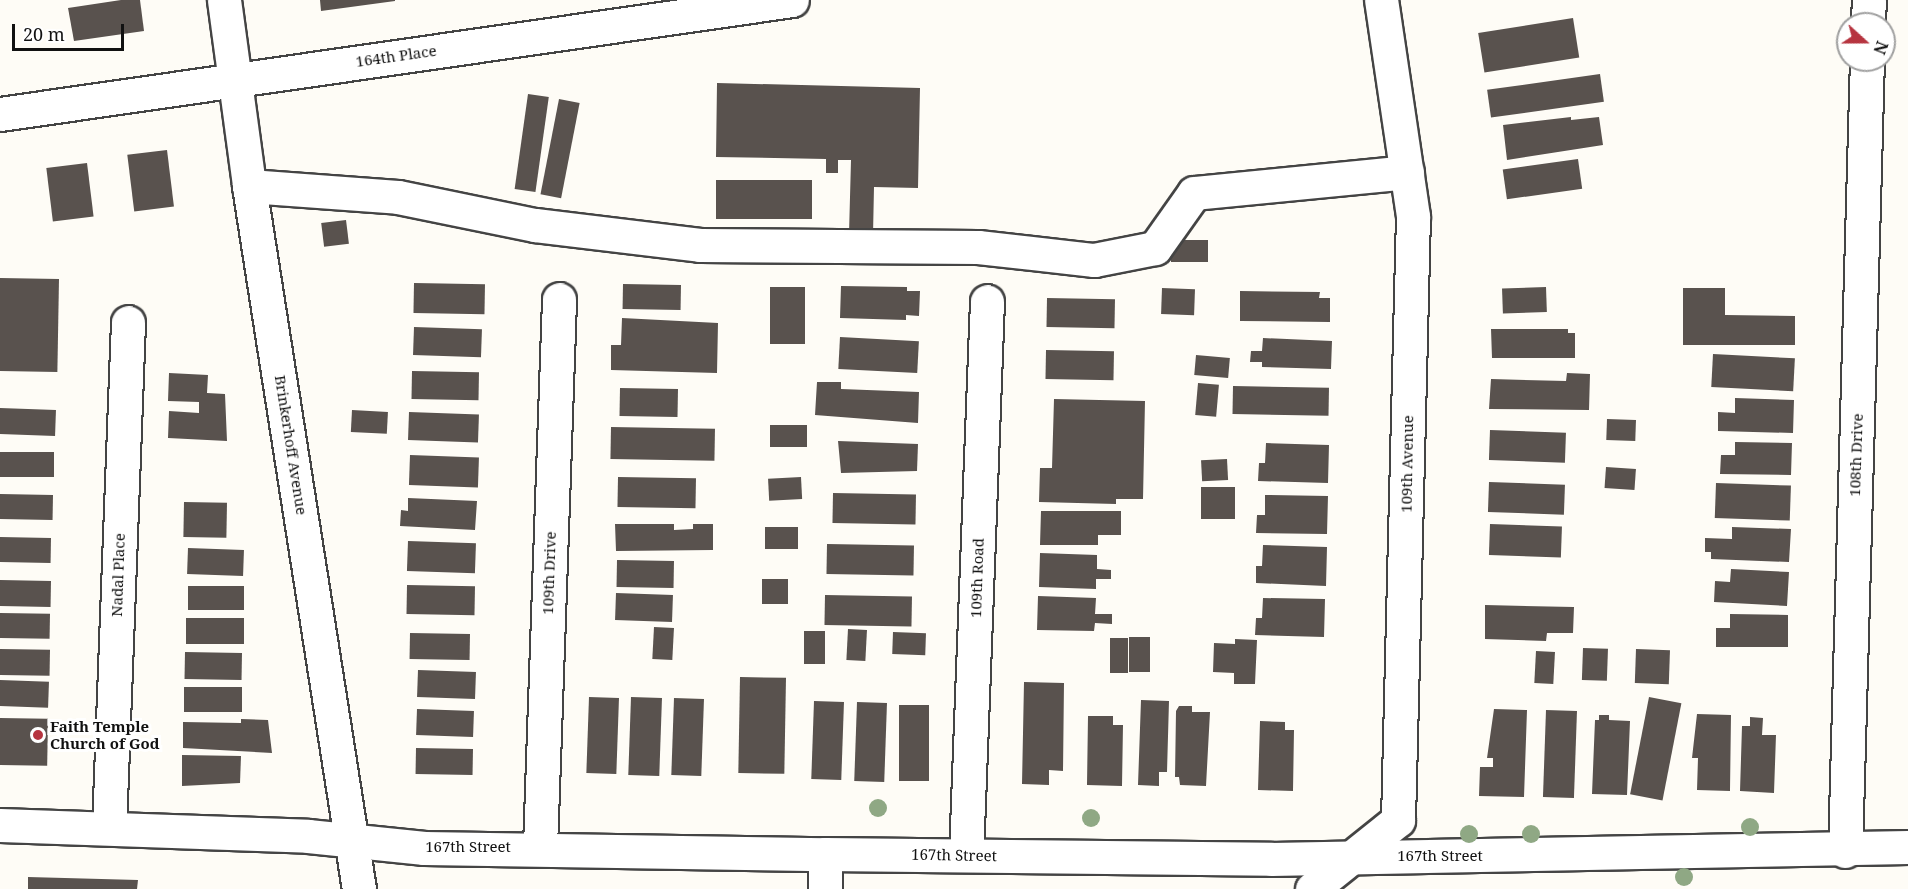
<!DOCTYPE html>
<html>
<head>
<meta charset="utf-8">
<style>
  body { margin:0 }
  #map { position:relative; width:1908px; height:889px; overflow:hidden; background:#fefcf6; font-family:"Noto Serif",serif }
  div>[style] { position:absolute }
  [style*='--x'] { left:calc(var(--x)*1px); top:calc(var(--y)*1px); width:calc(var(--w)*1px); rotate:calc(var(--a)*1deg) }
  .building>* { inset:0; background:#59524e; transform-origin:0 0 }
  .roads { filter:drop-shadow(2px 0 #444) drop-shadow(-2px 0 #444) drop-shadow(0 2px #444) drop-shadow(0 -2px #444) }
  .minor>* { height:33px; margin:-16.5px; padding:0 16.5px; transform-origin:16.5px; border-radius:16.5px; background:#fff }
  .trees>* { width:18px; height:18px; margin:-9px; border-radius:50%; background:#8fa884 }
  .dots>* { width:16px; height:16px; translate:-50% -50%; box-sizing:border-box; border:3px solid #fff; border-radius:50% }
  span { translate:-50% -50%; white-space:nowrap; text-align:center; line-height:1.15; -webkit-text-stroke:6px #fff; paint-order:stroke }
  .street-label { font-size:15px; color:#111 }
  .poi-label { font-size:15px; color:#111; font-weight:700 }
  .left { translate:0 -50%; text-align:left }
  .north { position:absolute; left:1836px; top:12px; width:60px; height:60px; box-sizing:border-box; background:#fff; border:2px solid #a0a0a0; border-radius:50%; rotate:111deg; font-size:16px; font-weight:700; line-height:24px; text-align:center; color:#111 }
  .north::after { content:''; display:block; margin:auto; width:21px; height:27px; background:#b6343f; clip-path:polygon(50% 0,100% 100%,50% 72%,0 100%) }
  .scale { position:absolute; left:12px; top:24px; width:112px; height:27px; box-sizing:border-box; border:3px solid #111; border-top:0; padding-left:8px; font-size:18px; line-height:21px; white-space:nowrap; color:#111; -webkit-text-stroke:4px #fff; paint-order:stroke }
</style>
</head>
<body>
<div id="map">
  <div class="building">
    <i style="clip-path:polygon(121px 0,140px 0,144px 31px,74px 41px,68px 8px)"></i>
    <i style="clip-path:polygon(320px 0,395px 0,395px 1px,321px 11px)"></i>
    <i style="left:1573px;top:18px;width:40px;height:96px;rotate:81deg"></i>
    <i style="left:1600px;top:74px;width:28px;height:114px;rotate:82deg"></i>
    <i style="clip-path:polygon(717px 83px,920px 88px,918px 188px,874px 187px,873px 235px,849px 234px,851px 160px,838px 160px,838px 173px,826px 173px,826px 159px,716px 157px)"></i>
    <i style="left:528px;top:94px;width:21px;height:96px;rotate:8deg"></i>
    <i style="left:559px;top:99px;width:21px;height:97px;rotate:11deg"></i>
    <i style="clip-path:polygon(1571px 117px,1571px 120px,1599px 117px,1603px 145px,1507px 160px,1503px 125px)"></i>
    <i style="left:167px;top:150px;width:57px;height:40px;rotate:83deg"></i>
    <i style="left:1578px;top:159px;width:30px;height:76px;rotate:82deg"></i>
    <i style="left:87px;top:163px;width:54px;height:41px;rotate:83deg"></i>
    <i style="left:716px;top:180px;width:96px;height:39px"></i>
    <i style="left:346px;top:220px;width:24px;height:25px;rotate:83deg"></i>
    <i style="left:1171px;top:240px;width:37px;height:22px"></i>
    <i style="left:0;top:278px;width:59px;height:93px;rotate:1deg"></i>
    <i style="left:414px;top:283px;width:71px;height:30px;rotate:1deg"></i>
    <i style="left:623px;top:284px;width:58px;height:25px;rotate:1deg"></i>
    <i style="clip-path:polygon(841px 286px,907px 287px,907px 291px,920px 291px,919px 316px,906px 315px,906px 320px,840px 318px)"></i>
    <i style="left:770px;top:287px;width:35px;height:57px"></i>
    <i style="left:1546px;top:287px;width:25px;height:44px;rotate:88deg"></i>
    <i style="left:1162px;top:288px;width:33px;height:26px;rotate:2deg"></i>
    <i style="clip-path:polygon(1683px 288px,1725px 288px,1725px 315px,1795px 316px,1795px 345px,1683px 345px)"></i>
    <i style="clip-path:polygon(1240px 291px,1320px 292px,1319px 298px,1330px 298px,1330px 322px,1240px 321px)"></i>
    <i style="left:1047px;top:298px;width:68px;height:29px;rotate:1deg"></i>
    <i style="clip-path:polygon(622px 318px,718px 323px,717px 373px,611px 370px,611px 345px,621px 345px)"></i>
    <i style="left:414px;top:327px;width:68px;height:28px;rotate:2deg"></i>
    <i style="clip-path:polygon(1491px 329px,1568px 329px,1568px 333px,1575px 333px,1575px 358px,1492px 358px)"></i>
    <i style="left:840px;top:337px;width:79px;height:32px;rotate:3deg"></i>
    <i style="clip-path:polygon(1263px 338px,1332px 341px,1331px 369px,1262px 367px,1262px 362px,1250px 362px,1251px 351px,1262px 351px)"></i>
    <i style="left:1046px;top:350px;width:68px;height:29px;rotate:1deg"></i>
    <i style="left:1713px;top:354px;width:82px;height:33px;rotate:3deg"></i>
    <i style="left:1196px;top:355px;width:34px;height:20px;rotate:5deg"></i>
    <i style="left:412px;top:371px;width:67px;height:28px;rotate:1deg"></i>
    <i style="clip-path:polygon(169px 373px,208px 375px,207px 393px,225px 394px,227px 441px,168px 438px,169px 411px,199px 413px,199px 402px,168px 401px)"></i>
    <i style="clip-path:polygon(1567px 373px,1590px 374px,1589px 410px,1489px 409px,1491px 379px,1566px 381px)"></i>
    <i style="clip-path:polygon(817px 382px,841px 382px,841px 389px,919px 392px,918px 423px,815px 415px)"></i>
    <i style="left:1198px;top:383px;width:21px;height:32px;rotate:5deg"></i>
    <i style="left:1233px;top:386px;width:96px;height:28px;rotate:1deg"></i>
    <i style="left:620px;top:388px;width:58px;height:28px;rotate:1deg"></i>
    <i style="clip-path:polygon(1735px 398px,1794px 400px,1793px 433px,1718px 431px,1718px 412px,1735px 413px)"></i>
    <i style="clip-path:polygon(1054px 399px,1145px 401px,1143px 499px,1116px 499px,1116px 504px,1039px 502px,1040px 468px,1052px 468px)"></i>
    <i style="left:0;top:408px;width:56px;height:26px;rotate:2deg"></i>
    <i style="left:352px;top:410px;width:36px;height:22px;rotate:3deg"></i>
    <i style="left:409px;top:412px;width:70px;height:28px;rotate:2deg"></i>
    <i style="left:1607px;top:419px;width:29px;height:21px;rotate:2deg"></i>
    <i style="left:770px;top:425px;width:37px;height:22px"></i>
    <i style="left:611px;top:427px;width:104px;height:32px;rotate:1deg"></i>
    <i style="left:1490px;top:430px;width:76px;height:30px;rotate:2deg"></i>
    <i style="clip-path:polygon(838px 441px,918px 444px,917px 471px,841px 473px)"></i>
    <i style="clip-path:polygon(1735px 442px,1792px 443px,1791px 475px,1720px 474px,1721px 455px,1735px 455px)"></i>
    <i style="clip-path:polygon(1266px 443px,1329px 445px,1328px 483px,1258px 481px,1259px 463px,1265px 463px)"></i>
    <i style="left:0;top:452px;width:54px;height:25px"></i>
    <i style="left:410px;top:455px;width:69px;height:30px;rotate:2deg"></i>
    <i style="left:1227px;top:459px;width:21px;height:26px;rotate:87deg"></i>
    <i style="left:1606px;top:467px;width:30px;height:21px;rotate:4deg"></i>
    <i style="left:618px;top:477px;width:78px;height:30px;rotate:1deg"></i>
    <i style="left:801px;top:477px;width:22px;height:33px;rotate:87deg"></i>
    <i style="left:1489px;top:482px;width:76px;height:30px;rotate:2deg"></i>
    <i style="left:1716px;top:483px;width:75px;height:35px;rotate:2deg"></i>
    <i style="left:1201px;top:487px;width:34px;height:32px"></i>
    <i style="left:833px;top:493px;width:83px;height:30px;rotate:1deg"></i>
    <i style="left:0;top:494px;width:53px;height:25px;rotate:1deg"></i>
    <i style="clip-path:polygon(1265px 495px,1328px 496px,1327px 534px,1256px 533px,1257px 515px,1265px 515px)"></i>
    <i style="clip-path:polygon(408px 498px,477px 501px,475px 530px,400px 526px,401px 510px,408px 511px)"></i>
    <i style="left:184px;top:502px;width:43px;height:35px;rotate:1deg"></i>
    <i style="clip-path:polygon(1041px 511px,1121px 511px,1121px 535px,1098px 535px,1098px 545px,1040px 545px)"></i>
    <i style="clip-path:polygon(615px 524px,674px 524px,674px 530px,693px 529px,693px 524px,713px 524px,713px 550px,616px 551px)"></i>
    <i style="left:1490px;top:524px;width:72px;height:31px;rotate:2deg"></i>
    <i style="left:765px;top:527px;width:33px;height:22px"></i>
    <i style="clip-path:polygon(1732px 527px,1791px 529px,1789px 562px,1711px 559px,1711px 552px,1705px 552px,1705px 538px,1732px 539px)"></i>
    <i style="left:0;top:537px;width:51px;height:25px;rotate:1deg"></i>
    <i style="left:408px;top:541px;width:68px;height:30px;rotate:2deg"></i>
    <i style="left:827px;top:544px;width:87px;height:30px;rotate:1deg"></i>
    <i style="clip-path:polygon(1263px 545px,1327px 547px,1326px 586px,1256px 583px,1256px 566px,1262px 566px)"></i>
    <i style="left:188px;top:548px;width:56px;height:26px;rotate:2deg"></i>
    <i style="clip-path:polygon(1040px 553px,1097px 555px,1097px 569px,1111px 570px,1111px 579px,1096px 579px,1096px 589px,1039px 587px)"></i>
    <i style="left:617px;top:560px;width:57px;height:27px;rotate:1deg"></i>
    <i style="clip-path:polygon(1731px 569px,1789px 572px,1787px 606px,1714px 602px,1715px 581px,1730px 582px)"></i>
    <i style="left:762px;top:579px;width:26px;height:25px"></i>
    <i style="left:0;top:580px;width:51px;height:26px;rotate:1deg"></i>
    <i style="left:407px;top:585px;width:68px;height:29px;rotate:1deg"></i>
    <i style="left:188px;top:586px;width:56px;height:24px"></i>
    <i style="left:616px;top:593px;width:57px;height:27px;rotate:2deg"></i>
    <i style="left:825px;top:595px;width:87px;height:30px;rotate:1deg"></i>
    <i style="clip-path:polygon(1038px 596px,1096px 598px,1095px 614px,1112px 614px,1112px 624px,1095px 623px,1094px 631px,1037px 630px)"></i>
    <i style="clip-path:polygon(1263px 598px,1325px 599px,1324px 637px,1255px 635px,1256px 618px,1262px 618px)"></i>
    <i style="clip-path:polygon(1485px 605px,1574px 607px,1573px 633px,1547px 633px,1546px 641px,1485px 639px)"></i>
    <i style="left:0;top:613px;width:50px;height:25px;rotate:1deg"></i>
    <i style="clip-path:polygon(1730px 614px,1788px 615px,1788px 647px,1716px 647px,1716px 628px,1730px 628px)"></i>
    <i style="left:186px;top:618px;width:58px;height:26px"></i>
    <i style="left:654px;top:627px;width:20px;height:32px;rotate:3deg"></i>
    <i style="left:848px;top:629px;width:19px;height:31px;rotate:3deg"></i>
    <i style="left:804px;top:631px;width:21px;height:33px"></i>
    <i style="left:893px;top:632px;width:33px;height:22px;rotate:2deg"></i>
    <i style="left:410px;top:633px;width:60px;height:26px;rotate:1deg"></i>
    <i style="left:1129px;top:637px;width:21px;height:35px"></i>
    <i style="left:1110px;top:638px;width:18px;height:35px"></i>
    <i style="clip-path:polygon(1235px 639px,1257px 640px,1255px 684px,1234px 684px,1234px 673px,1213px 672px,1214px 643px,1235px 644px)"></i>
    <i style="left:1583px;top:648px;width:25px;height:32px;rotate:2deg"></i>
    <i style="left:0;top:649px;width:50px;height:26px;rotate:1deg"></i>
    <i style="left:1636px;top:649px;width:34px;height:34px;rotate:2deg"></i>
    <i style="left:1536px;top:651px;width:19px;height:32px;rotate:3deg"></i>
    <i style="left:185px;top:652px;width:57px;height:27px;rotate:1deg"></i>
    <i style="left:418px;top:670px;width:58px;height:27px;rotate:2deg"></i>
    <i style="left:740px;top:677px;width:46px;height:96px;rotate:1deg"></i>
    <i style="left:0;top:680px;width:49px;height:26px;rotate:2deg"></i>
    <i style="clip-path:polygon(1024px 682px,1064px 683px,1063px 771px,1049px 770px,1049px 785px,1022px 784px)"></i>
    <i style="left:184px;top:687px;width:58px;height:25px"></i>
    <i style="left:589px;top:697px;width:30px;height:76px;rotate:2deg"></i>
    <i style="left:631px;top:697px;width:31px;height:78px;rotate:2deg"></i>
    <i style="left:1649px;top:697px;width:33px;height:99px;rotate:11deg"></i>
    <i style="left:674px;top:698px;width:30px;height:77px;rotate:2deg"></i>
    <i style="clip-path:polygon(1141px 700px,1169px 701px,1167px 772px,1159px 772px,1159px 786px,1138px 785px)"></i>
    <i style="left:814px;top:701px;width:30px;height:78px;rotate:2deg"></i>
    <i style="left:857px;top:702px;width:30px;height:79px;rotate:2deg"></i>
    <i style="left:899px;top:705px;width:30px;height:76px"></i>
    <i style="clip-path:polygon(1179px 706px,1192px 706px,1192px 712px,1210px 712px,1206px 786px,1180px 785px,1179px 777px,1175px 777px,1176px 711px)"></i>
    <i style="left:417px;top:709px;width:57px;height:26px;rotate:2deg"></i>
    <i style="clip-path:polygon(1494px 709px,1527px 710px,1524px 797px,1479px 796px,1480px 767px,1493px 767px,1493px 758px,1487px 758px)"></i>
    <i style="left:1546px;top:710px;width:31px;height:87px;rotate:2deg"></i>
    <i style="clip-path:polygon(1697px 714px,1731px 715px,1730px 791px,1697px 790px,1698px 758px,1692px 758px)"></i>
    <i style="clip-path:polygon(1599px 715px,1609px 715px,1609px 720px,1630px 721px,1627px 795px,1592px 794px,1595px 720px,1599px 720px)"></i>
    <i style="clip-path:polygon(1088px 716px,1113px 716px,1113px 725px,1123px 725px,1122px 786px,1087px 785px)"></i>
    <i style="clip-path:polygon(1750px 717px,1763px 718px,1762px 735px,1776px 735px,1774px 793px,1740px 791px,1742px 726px,1750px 726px)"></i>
    <i style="left:0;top:718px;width:48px;height:47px;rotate:1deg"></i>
    <i style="clip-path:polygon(241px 719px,268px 720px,272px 753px,183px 748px,183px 722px,241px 723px)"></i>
    <i style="clip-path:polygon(1260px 721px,1285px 722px,1285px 730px,1294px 730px,1293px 791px,1258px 790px)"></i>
    <i style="left:416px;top:748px;width:57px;height:26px;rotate:1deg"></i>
    <i style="clip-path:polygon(182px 755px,241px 756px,240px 783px,182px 786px)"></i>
    <i style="clip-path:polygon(28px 877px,138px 880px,137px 889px,28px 889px)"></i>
  </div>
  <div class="roads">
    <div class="minor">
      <i style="--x:224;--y:0;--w:188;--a:82.3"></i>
      <i style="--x:249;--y:186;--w:712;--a:81.11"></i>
      <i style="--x:1868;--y:24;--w:24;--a:-88"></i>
      <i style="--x:0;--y:114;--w:800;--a:-8.19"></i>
      <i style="--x:249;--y:186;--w:149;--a:4.2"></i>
      <i style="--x:398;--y:197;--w:140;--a:11.6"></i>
      <i style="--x:535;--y:225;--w:166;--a:6.9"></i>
      <i style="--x:700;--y:245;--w:278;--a:0.4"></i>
      <i style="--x:978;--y:247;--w:117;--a:6.4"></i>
      <i style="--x:1094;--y:260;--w:62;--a:-11.1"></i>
      <i style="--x:1155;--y:248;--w:67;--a:-54.7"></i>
      <i style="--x:1194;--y:193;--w:214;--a:-5.6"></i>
      <i style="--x:0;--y:825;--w:308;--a:2"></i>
      <i style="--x:308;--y:836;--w:117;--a:5.9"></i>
      <i style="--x:424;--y:848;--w:401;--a:0.9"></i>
      <i style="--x:825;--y:854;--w:446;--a:0.6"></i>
      <i style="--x:1271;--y:859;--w:637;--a:-1.08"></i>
      <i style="--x:109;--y:828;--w:506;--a:-87.85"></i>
      <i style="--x:540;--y:847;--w:548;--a:-88.01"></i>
      <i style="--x:1845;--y:851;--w:791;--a:-88.41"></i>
      <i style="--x:966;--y:855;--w:554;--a:-87.83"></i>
      <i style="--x:825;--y:889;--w:35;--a:-90"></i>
      <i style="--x:1312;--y:889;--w:110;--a:-38.7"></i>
      <i style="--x:1398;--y:820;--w:604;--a:-88.58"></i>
      <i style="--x:1413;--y:216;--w:218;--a:-98.4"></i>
    </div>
  </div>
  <div class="trees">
    <i style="left:878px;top:808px"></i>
    <i style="left:1091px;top:818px"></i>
    <i style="left:1750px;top:827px"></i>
    <i style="left:1469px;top:834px"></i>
    <i style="left:1531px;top:834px"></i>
    <i style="left:1684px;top:877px"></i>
  </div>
  <div class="dots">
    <i style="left:38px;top:735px;background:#b6343f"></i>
  </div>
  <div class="street-label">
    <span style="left:396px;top:56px;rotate:-8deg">164th Place</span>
    <span style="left:291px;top:445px;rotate:81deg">Brinkerhoff Avenue</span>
    <span style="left:1856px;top:455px;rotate:-88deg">108th Drive</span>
    <span style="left:1407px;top:464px;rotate:-89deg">109th Avenue</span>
    <span style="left:549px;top:573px;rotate:-88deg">109th Drive</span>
    <span style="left:118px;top:575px;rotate:-88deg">Nadal Place</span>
    <span style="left:977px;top:578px;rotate:-88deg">109th Road</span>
    <span style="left:468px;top:847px">167th Street</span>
    <span style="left:954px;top:855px;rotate:1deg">167th Street</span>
    <span style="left:1440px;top:856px">167th Street</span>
  </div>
  <div class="poi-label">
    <span class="left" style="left:50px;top:735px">Faith Temple<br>Church of God</span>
  </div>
  <div class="north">N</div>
  <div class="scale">20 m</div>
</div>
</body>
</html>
